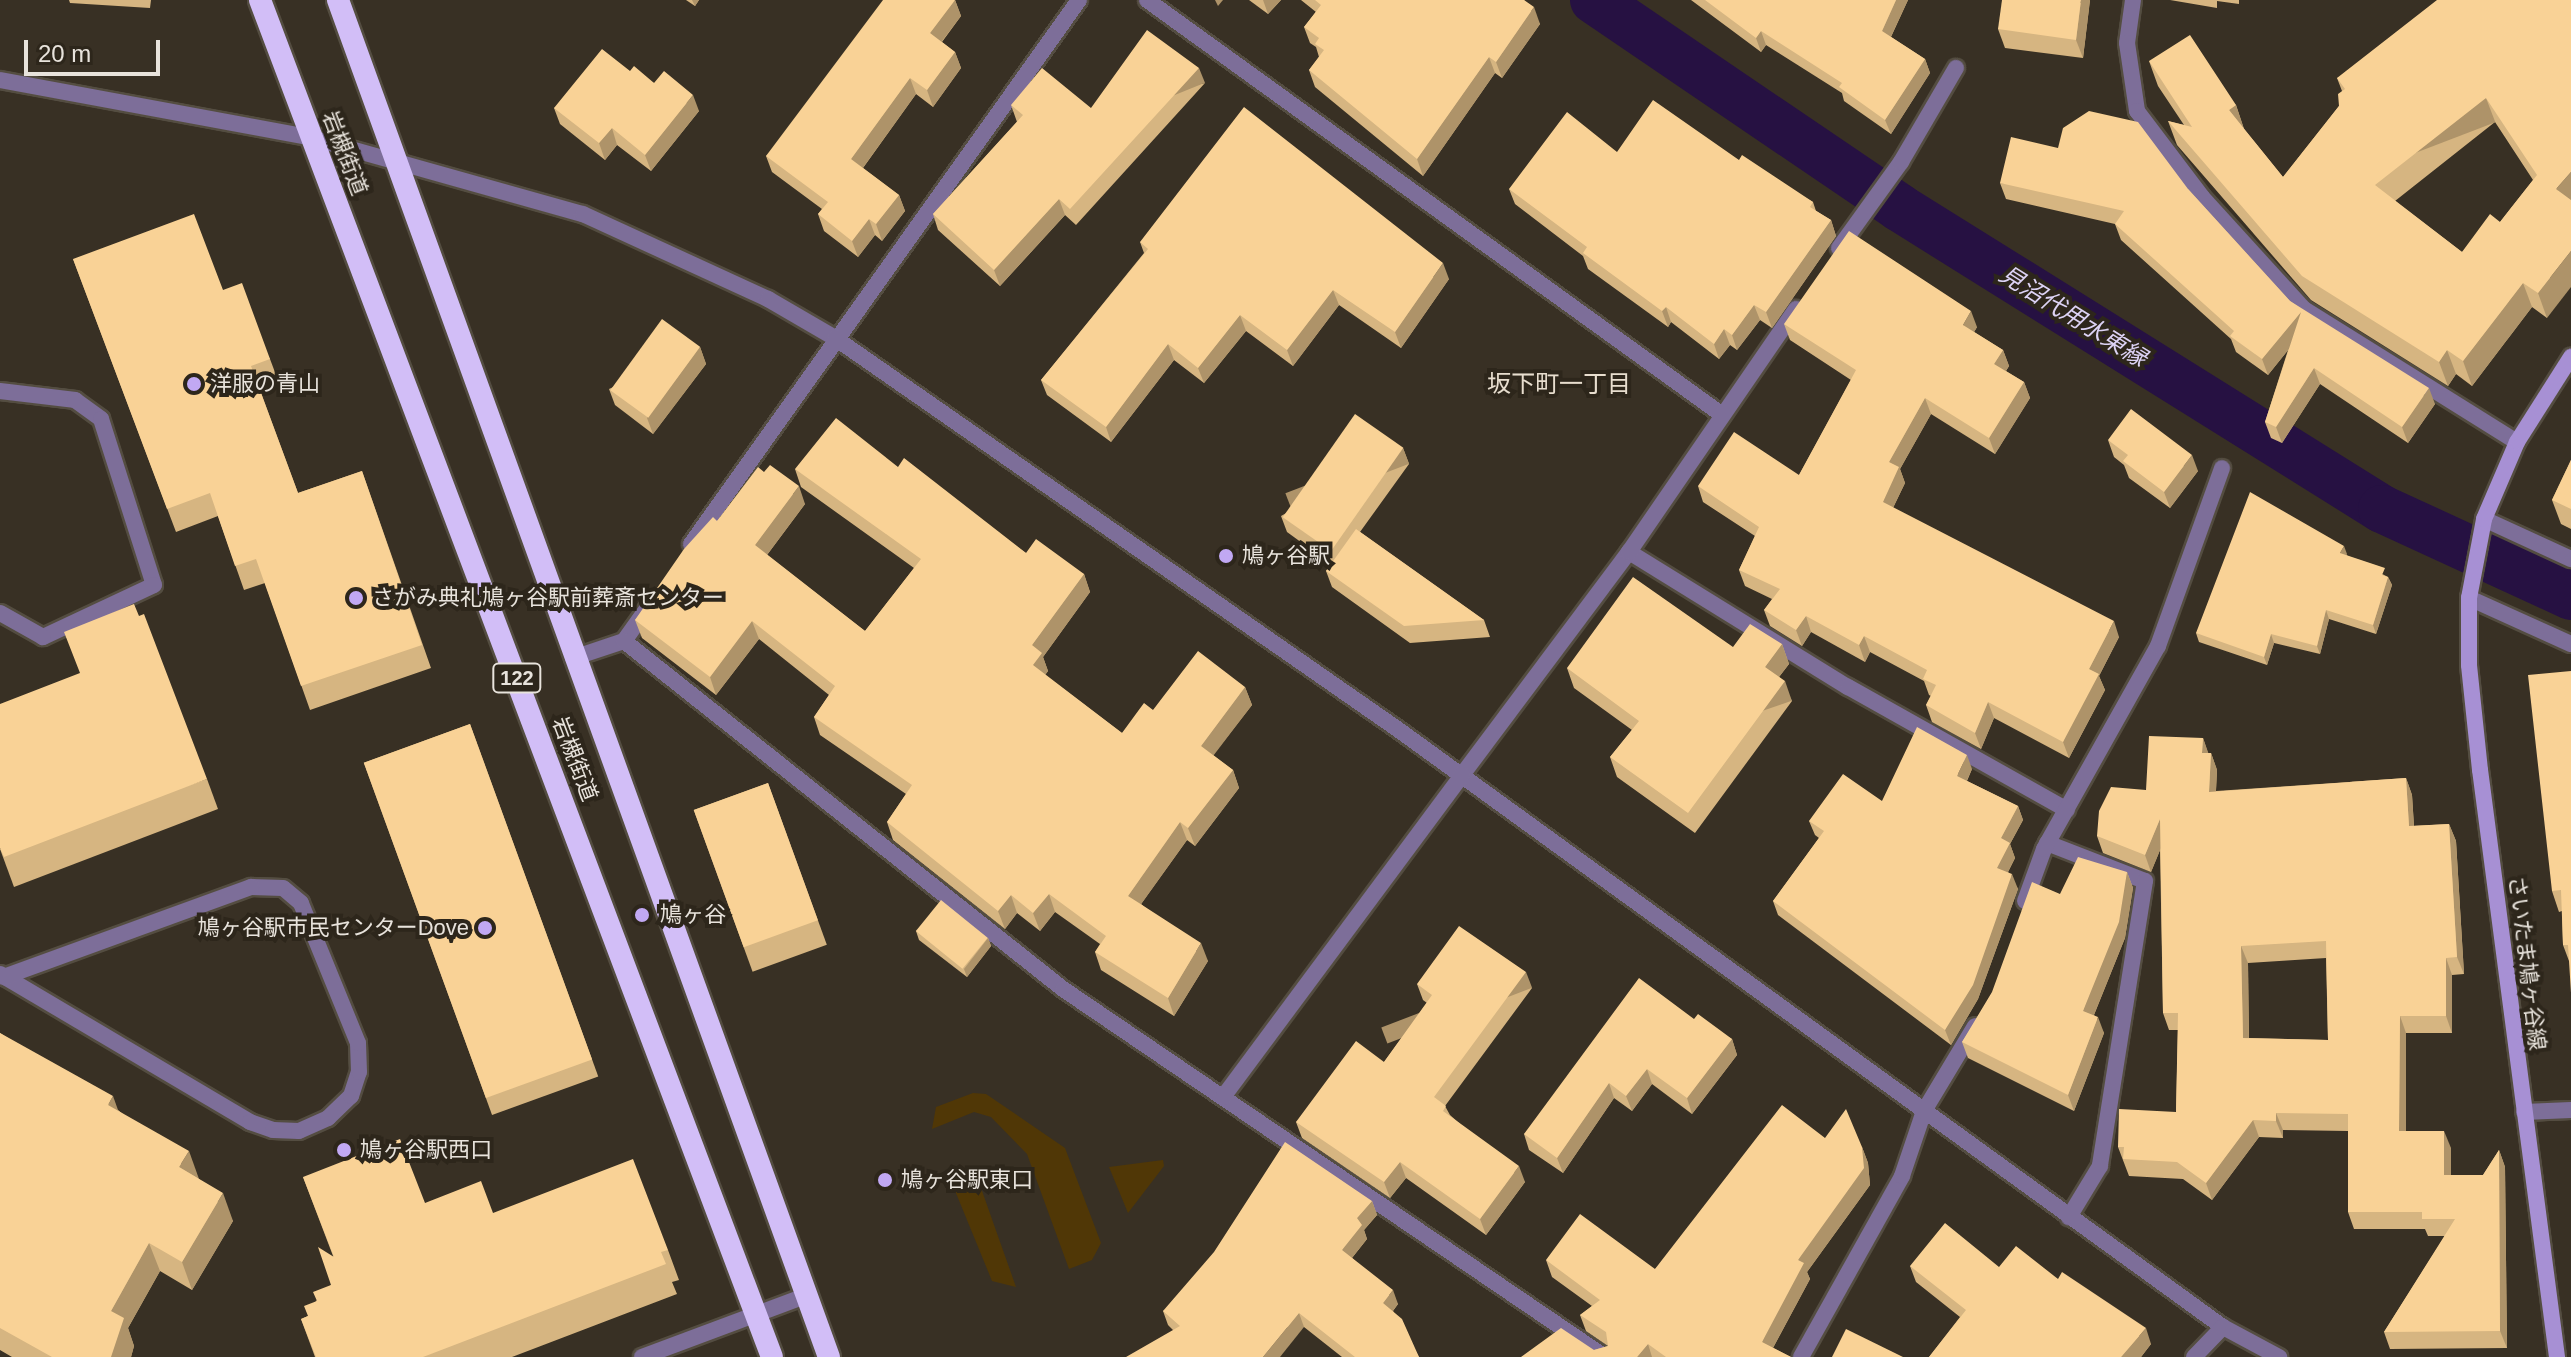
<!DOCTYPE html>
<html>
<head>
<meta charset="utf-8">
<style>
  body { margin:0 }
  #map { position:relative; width:2571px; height:1357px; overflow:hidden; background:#383024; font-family:Helvetica,"Noto Sans JP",sans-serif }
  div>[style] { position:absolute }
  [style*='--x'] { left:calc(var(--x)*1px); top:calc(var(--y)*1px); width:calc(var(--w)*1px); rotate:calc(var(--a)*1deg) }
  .green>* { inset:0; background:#503706 }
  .canal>* { height:48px; margin:-24px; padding:0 24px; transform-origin:24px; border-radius:24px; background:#261142 }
  .roads { filter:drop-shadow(2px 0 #544d41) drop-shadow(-2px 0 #544d41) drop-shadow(0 2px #544d41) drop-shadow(0 -2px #544d41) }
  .minor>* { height:16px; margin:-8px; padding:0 8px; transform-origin:8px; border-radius:8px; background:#7d6e99 }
  .tertiary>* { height:16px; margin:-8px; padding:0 8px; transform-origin:8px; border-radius:8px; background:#7d6e99 }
  .secondary>* { height:16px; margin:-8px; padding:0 8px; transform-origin:8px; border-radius:8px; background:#a790d4 }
  .trunk>* { height:22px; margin:-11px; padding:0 11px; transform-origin:11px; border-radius:11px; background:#d2bef7 }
  .wall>* { inset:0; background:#d6b581; transform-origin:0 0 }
  .shaded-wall>* { inset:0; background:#ae9369; transform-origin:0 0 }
  .building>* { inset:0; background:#f9d296; transform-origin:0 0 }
  .dots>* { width:22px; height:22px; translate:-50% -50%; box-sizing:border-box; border:4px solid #2d261b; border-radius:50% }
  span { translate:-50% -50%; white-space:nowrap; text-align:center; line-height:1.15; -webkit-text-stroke:8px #2d261b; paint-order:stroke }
  .shield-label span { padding:2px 6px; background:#2d261b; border:2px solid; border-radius:6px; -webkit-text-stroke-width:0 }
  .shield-label { font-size:20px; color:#e8e3dc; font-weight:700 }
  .street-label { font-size:22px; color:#e8e3dc }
  .poi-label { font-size:22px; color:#e8e3dc }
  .left { translate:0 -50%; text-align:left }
  .right { translate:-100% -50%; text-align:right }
  .water-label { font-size:24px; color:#dcd2f4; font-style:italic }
  .neighbourhood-label { font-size:24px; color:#e7ddce }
  .scale { position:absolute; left:24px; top:40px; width:136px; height:36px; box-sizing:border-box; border:4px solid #e8e3dc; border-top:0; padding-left:10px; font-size:24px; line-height:28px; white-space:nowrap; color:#e8e3dc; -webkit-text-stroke:6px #2d261b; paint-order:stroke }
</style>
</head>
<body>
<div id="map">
  <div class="green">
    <i style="clip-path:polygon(973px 1093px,986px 1094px,1065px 1148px,1101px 1243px,1092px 1260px,1069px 1269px,1027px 1154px,991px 1117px,974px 1112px,932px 1129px,936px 1107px)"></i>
    <i style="clip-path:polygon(1163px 1160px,1164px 1166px,1128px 1213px,1109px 1167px)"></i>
    <i style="clip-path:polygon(963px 1171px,976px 1174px,1016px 1287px,992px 1281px,949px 1176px)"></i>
  </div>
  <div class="canal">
    <i style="--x:1594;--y:0;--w:370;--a:34.2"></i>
    <i style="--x:1900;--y:208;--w:568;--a:31.98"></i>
    <i style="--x:2382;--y:509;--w:208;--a:24.7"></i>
  </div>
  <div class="roads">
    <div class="minor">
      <i style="--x:1147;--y:0;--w:708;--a:35.8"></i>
      <i style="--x:2133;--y:0;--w:43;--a:97.9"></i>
      <i style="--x:2127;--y:43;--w:69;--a:81.6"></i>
      <i style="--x:2137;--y:111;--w:108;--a:52.9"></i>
      <i style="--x:2202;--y:197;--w:151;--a:47.7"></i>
      <i style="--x:2304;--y:309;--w:251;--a:32"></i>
      <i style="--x:1839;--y:248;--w:106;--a:-54.2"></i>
      <i style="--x:1901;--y:162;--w:109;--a:-59.7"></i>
      <i style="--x:0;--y:391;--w:76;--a:6.8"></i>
      <i style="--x:75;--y:400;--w:32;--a:36"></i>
      <i style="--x:101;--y:419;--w:174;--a:72.3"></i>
      <i style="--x:154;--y:585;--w:123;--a:154.9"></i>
      <i style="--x:43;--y:637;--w:49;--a:-150.8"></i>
      <i style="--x:2484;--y:519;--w:96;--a:24.7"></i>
      <i style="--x:691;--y:544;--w:668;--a:-54.5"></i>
      <i style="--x:1629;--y:552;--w:257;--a:31.7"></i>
      <i style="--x:1848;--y:687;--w:251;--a:29.3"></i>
      <i style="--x:2469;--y:598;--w:112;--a:24.3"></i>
      <i style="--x:624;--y:641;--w:43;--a:-54.5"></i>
      <i style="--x:573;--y:658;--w:54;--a:-18.4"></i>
      <i style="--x:624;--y:641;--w:560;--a:38.4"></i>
      <i style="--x:1063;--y:989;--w:655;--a:34.18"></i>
      <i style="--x:1462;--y:775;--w:279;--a:-53.2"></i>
      <i style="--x:1629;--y:552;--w:295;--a:-55.5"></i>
      <i style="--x:2047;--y:843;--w:105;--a:21.2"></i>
      <i style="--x:2145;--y:881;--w:289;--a:99"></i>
      <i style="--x:2100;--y:1166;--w:60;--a:121.3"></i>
      <i style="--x:2025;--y:901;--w:55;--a:-69.9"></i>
      <i style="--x:2044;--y:849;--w:233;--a:-60.7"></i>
      <i style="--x:2158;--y:646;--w:189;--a:-70.2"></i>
      <i style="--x:2524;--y:1112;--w:47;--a:-2.4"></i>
      <i style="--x:642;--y:1357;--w:174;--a:-20.5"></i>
      <i style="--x:1801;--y:1357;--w:207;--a:-60.8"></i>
      <i style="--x:1902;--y:1176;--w:69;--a:-71.3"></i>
      <i style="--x:1924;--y:1111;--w:99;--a:-59"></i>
    </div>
    <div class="tertiary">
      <i style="--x:0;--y:80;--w:317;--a:10.5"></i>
      <i style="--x:312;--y:138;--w:281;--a:15.7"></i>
      <i style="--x:583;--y:214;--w:204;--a:24.7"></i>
      <i style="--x:768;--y:299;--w:78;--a:30.2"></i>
      <i style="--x:835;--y:338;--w:683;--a:34.81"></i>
      <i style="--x:1396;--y:728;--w:1021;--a:35.92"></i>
      <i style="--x:2223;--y:1327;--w:64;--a:28.2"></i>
      <i style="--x:0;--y:974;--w:291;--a:30.6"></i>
      <i style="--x:250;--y:1122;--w:24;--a:19"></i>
      <i style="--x:273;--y:1130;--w:26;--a:2"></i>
      <i style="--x:299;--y:1131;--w:32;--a:-24"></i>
      <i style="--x:328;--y:1118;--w:32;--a:-44"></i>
      <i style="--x:351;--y:1096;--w:25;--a:-72"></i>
      <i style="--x:359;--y:1072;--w:29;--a:-92"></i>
      <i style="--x:358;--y:1043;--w:151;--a:-112.2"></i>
      <i style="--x:301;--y:903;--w:23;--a:-140"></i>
      <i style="--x:283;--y:888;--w:32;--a:-178"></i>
      <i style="--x:251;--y:887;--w:263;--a:160"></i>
      <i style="--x:1223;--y:1097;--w:401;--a:-53.4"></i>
      <i style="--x:2194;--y:1357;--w:42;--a:-46"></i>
    </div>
    <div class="secondary">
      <i style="--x:2557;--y:1357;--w:592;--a:-97.47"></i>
      <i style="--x:2480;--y:770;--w:106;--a:-96"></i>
      <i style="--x:2469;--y:665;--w:67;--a:-90"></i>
      <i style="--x:2469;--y:598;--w:80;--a:-79.2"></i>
      <i style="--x:2484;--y:519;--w:84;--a:-66.8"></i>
      <i style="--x:2517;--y:442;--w:101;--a:-57.6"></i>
    </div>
    <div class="trunk">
      <i style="--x:260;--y:0;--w:1450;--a:69.33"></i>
      <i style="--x:338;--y:0;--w:1443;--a:70.11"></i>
    </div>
  </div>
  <div class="wall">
    <i style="clip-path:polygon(69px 0,151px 0,150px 8px,70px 3px)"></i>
    <i style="clip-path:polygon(686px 0,699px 0,695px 6px)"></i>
    <i style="clip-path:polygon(955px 0,961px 16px,942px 42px,955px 52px,961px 68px,933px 107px,916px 94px,863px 168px,899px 195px,905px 211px,882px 241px,875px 235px,858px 257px,824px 231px,818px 214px,822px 209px,772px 172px,766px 156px)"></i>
    <i style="clip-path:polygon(1249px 0,1281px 0,1268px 14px)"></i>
    <i style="clip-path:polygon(1301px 0,1524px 0,1540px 24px,1502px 78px,1495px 73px,1423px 176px,1315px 87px,1309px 70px,1319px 57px,1316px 47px,1310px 43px,1304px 27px,1316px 12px)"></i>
    <i style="clip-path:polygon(1691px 0,1908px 0,1891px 37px,1925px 59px,1930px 73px,1891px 134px,1844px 101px,1842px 93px,1766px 45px,1761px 52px)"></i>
    <i style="clip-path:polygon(2090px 0,2083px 58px,2005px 48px,1998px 29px)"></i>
    <i style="clip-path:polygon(2170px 0,2239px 0,2239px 4px,2217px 1px,2217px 8px)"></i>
    <i style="clip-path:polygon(evenodd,2571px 0,2547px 318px,2532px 307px,2472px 386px,2456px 374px,2448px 386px,2311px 300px,2177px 145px,2168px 121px,2184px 125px,2158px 86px,2149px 61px,2236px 105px,2244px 129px,2283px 177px,2339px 106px,2342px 91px,2337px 78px,2571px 0,2495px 122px,2533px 180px,2500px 222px,2462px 252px,2395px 201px,2495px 122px)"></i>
    <i style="clip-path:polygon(630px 71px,654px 83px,699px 111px,651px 171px,617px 145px,605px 160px,560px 124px,554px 108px)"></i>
    <i style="clip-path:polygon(1205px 83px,1076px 225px,1065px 215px,1000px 286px,938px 230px,933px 214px,1017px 122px,1011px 105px,1091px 108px)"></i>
    <i style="clip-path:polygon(1617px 152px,1739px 160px,1813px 202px,1816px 211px,1831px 220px,1836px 236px,1772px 328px,1760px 320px,1737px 350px,1730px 345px,1719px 359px,1671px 322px,1668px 327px,1588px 269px,1583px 256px,1515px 204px,1509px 189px)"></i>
    <i style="clip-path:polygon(2000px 183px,2188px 189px,2290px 301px,2435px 404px,2408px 443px,2320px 384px,2282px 443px,2271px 438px,2265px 422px,2288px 350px,2268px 375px,2236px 352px,2231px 339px,2121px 240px,2115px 224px,2006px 199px)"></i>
    <i style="clip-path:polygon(1140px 242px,1449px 279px,1401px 348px,1339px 305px,1293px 366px,1246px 331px,1204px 383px,1174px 360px,1111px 442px,1047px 395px,1041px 380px,1144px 253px)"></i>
    <i style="clip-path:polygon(73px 259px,223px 290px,270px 359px,279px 383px,260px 390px,298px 493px,362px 471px,431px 668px,310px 710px,265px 583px,244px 590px,218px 516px,176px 532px)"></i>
    <i style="clip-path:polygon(1784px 324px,1977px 327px,1974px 332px,2003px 350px,2009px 366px,2006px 371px,2024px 382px,2030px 398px,1995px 454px,1931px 414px,1900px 469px,1905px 483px,1893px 508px,2119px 637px,2099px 676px,2105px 690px,2069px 758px,1994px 718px,1981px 749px,1932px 722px,1926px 705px,1931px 696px,1929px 695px,1924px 681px,1870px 652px,1865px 662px,1811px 632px,1802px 646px,1770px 626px,1764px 610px,1772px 599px,1745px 586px,1739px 570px,1755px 536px,1703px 502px,1698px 486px,1799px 475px,1851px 380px,1790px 340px)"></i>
    <i style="clip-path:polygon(700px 347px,706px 364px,653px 434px,615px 405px,609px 389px)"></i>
    <i style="clip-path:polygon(2108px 440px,2198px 471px,2170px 508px,2129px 478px,2124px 465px,2114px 457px)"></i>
    <i style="clip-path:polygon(1403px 448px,1409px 464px,1360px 532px,1484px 620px,1490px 637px,1410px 643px,1332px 587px,1326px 571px,1331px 564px,1287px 532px,1281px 516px)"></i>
    <i style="clip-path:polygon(2571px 460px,2571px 529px,2561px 524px,2552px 500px)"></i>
    <i style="clip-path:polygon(898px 467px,1026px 553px,1084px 574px,1090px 592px,1043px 657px,1048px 671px,1045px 675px,1122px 733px,1153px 710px,1245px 687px,1252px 705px,1213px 755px,1233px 770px,1239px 788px,1195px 846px,1187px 840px,1141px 904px,1208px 961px,1174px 1016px,1101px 970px,1095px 952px,1100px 944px,1055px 912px,1040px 931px,1017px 913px,1005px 929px,893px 840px,887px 822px,906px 794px,820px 735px,814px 717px,829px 695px,759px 639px,716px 695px,642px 638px,635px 620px,717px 521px,764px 472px,805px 504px,767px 555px,865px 631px,914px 568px,801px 487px,795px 469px)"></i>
    <i style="clip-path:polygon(2347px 554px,2346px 555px,2388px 577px,2392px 585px,2376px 634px,2329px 619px,2320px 654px,2274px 643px,2267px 665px,2199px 642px,2196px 633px)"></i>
    <i style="clip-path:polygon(1782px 644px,1789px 664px,1779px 677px,1792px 701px,1695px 833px,1617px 777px,1610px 757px,1632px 730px,1574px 688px,1567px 668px,1733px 647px)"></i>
    <i style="clip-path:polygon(2571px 671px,2569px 961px,2563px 945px,2562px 911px,2559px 912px,2552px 891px)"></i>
    <i style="left:470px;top:724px;width:375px;height:113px;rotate:70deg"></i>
    <i style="clip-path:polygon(evenodd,2203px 738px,2208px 753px,2211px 753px,2217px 770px,2216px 791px,2406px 778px,2412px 795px,2414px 826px,2449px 824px,2456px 841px,2464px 974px,2452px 975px,2452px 1033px,2406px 1033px,2406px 1131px,2451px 1148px,2451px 1175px,2483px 1175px,2499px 1150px,2505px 1167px,2507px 1348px,2390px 1349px,2384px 1332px,2445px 1236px,2428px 1236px,2425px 1229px,2354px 1229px,2348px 1212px,2348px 1131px,2283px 1130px,2283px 1138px,2259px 1137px,2212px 1200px,2183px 1179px,2129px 1176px,2118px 1147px,2176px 1112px,2178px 1030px,2169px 1030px,2163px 1013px,2160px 850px,2151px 872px,2103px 853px,2097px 836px,2203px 738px,2326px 958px,2328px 1040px,2249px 1038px,2248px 963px,2326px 958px)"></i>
    <i style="clip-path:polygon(1972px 769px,1967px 781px,2018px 806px,2023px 820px,2010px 844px,2015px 858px,2008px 872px,2018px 889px,1978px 999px,1951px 1045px,1778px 915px,1773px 901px,1819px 838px,1815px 835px,1809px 821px,1882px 801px)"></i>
    <i style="clip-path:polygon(207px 779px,218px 809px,14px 887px,0 849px)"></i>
    <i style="left:768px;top:783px;width:172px;height:79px;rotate:70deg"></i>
    <i style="clip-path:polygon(2127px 872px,2133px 888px,2125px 938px,2094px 1015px,2104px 1033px,2074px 1111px,1968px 1058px,1962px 1042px,2060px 894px)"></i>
    <i style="clip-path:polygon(916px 931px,988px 938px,991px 946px,967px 977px,919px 940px)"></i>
    <i style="clip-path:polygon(1417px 984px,1532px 988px,1445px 1106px,1450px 1115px,1525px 1182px,1486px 1235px,1406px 1178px,1390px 1198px,1302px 1138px,1296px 1122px,1384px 1062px,1427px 1003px,1423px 1000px)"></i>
    <i style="clip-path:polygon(1694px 1019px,1732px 1039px,1737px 1055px,1692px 1114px,1652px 1084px,1632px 1111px,1614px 1098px,1563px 1173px,1529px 1150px,1524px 1134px)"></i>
    <i style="clip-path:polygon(0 1033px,118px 1110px,199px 1179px,233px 1221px,192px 1290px,160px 1271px,128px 1328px,134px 1346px,131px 1357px,12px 1357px,0 1350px)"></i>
    <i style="clip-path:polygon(1825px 1138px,1862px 1147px,1868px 1163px,1870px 1185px,1807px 1272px,1810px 1279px,1773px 1348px,1791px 1357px,1521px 1357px,1594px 1350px,1608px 1346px,1586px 1331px,1580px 1315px,1592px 1306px,1552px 1277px,1546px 1260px,1655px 1269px)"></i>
    <i style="clip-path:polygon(303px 1177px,425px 1203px,493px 1213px,668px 1250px,679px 1280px,672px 1282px,677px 1294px,512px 1357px,315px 1357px,301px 1319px,308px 1316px,316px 1301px,331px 1285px,333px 1256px)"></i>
    <i style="clip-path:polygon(1372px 1201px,1377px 1215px,1364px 1230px,1367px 1239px,1352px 1258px,1398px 1304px,1393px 1311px,1419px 1357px,1342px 1357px,1304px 1327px,1173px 1330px,1168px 1325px,1163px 1311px)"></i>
    <i style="clip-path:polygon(1910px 1266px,1999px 1267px,2058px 1279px,2151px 1344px,2141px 1357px,1929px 1357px,1960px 1317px,1916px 1282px)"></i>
  </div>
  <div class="shaded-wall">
    <i style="clip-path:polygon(692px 0,699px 0,695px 6px)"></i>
    <i style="clip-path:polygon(955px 0,961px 16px,936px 49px,930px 33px)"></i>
    <i style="clip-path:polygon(1215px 0,1223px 0,1218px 6px)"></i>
    <i style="clip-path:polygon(1263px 0,1281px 0,1268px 14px)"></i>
    <i style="clip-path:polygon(1896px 0,1908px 0,1887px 45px,1882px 31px)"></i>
    <i style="clip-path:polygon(2081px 0,2090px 0,2083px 58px,2076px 40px)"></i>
    <i style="clip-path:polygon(1534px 7px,1540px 24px,1502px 78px,1496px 62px)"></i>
    <i style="clip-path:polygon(1761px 31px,1766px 45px,1761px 52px,1756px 38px)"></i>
    <i style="clip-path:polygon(955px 52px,961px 68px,933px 107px,927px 90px)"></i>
    <i style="clip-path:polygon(1489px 57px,1495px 73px,1423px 176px,1417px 159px)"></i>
    <i style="clip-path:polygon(1925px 59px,1930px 73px,1891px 134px,1885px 120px)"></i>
    <i style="left:1199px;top:68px;width:16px;height:191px;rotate:68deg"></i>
    <i style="clip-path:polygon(910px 78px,916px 94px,857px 176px,851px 159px)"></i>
    <i style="clip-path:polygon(693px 95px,699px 111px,651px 171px,645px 155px)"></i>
    <i style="left:2486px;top:98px;width:26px;height:141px;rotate:69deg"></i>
    <i style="clip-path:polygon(2236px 105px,2244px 129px,2229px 110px)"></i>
    <i style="clip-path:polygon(612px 128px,617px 145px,605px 160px,599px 143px)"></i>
    <i style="clip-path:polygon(2571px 172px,2571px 206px,2556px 189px)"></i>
    <i style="clip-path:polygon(899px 195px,905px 211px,882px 241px,876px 224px)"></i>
    <i style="clip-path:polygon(1059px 199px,1065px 215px,1000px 286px,994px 270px)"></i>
    <i style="clip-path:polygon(869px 219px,875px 235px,858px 257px,852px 241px)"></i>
    <i style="clip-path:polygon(1831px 220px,1836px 236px,1772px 328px,1766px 312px)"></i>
    <i style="clip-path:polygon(2571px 251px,2571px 287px,2547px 318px,2538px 293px)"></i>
    <i style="clip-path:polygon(1443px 263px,1449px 279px,1401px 348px,1395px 332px)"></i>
    <i style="clip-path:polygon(2523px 283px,2532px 307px,2472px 386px,2463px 361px)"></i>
    <i style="clip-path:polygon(1333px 290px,1339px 305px,1293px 366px,1287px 350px)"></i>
    <i style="clip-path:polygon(1754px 305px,1760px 320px,1737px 350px,1732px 335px)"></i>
    <i style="clip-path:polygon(1666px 307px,1671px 322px,1668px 327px,1662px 311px)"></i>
    <i style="clip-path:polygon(1971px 311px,1977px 327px,1969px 341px,1963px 325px)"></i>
    <i style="clip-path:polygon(2301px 312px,2306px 328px,2268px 375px,2262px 359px)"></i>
    <i style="clip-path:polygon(1240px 315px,1246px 331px,1204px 383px,1198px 368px)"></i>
    <i style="clip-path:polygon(1724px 329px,1730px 345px,1719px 359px,1714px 344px)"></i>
    <i style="clip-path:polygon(1168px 344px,1174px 360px,1111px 442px,1106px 427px)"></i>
    <i style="clip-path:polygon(700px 347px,706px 364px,653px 434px,647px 418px)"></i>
    <i style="clip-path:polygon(2003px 350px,2009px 366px,2000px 380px,1994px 364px)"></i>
    <i style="clip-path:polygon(2447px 350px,2456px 374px,2448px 386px,2439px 362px)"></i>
    <i style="clip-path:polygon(2314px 368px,2320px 384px,2282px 443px,2276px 427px)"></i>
    <i style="clip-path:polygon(2024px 382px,2030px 398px,1995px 454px,1989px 438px)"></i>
    <i style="clip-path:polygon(2429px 388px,2435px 404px,2408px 443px,2402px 427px)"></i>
    <i style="clip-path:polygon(1925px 398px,1931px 414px,1900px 469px,1905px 483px,1888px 518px,1883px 502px,1889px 462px)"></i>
    <i style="left:1403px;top:448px;width:17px;height:126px;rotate:69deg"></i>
    <i style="clip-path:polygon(2192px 455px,2198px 471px,2170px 508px,2164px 492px)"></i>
    <i style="clip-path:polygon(799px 486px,805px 504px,761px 563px,755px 545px)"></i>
    <i style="clip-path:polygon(2344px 546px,2347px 554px,2343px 562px,2340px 553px)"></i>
    <i style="clip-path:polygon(1084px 574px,1090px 592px,1043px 657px,1048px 671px,1039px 683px,1033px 665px,1032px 645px)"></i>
    <i style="clip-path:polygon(2388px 577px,2392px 585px,2376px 634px,2373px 625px)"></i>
    <i style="clip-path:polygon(2326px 610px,2329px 619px,2320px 654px,2317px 646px)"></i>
    <i style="clip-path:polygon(1806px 616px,1811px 632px,1802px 646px,1796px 630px)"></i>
    <i style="clip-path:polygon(752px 621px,759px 639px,716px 695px,710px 677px)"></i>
    <i style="clip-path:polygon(2114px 621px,2119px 637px,2099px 676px,2105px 690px,2069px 758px,2063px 742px,2089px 669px)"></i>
    <i style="clip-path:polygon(2271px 634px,2274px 643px,2267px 665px,2264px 657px)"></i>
    <i style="clip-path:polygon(1864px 636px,1870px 652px,1865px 662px,1859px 645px)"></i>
    <i style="clip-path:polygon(1782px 644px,1789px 664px,1772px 686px,1765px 667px)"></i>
    <i style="left:1785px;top:681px;width:21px;height:164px;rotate:71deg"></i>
    <i style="clip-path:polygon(1245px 687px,1252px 705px,1207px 764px,1201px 746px)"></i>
    <i style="clip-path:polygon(1988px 702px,1994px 718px,1981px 749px,1975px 733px)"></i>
    <i style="clip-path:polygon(2203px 738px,2209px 755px,2202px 753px)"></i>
    <i style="clip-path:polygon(2211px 753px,2217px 770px,2215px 808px,2209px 792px)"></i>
    <i style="clip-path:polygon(1967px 755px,1972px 769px,1962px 791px,1957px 776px)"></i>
    <i style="clip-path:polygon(1233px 770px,1239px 788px,1195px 846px,1188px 828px)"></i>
    <i style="clip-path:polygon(2406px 778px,2412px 795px,2415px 843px,2409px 826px)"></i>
    <i style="clip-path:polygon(2018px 806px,2023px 820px,2010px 844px,2015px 858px,2003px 882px,1997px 868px,2001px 838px)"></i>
    <i style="clip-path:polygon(2160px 819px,2166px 836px,2151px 872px,2145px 855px)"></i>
    <i style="clip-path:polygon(1180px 822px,1187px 840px,1134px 914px,1128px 896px)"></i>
    <i style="clip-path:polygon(2449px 824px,2456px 841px,2464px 974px,2457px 957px)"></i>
    <i style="clip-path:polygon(2127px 872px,2133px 888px,2125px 938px,2089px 1027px,2083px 1011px)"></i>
    <i style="clip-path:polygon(2012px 874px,2018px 889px,1978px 999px,1951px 1045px,1945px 1030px)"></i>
    <i style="clip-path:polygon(1049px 894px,1055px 912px,1040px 931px,1033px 913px)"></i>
    <i style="clip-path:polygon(1011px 895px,1017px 913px,1005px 929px,998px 911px)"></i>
    <i style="clip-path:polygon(988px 938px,991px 946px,967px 977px,964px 969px)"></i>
    <i style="clip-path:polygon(1201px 943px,1208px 961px,1174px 1016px,1168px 998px)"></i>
    <i style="clip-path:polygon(2241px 946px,2248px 963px,2249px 1055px,2243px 1038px)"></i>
    <i style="clip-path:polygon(2446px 958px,2452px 975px,2452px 1033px,2446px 1016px)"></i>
    <i style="left:1526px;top:972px;width:17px;height:155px;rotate:69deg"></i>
    <i style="clip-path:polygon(2400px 1016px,2406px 1033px,2406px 1148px,2399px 1131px)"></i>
    <i style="clip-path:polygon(2098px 1017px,2104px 1033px,2074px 1111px,2068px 1095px)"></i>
    <i style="clip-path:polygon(1732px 1039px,1737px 1055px,1692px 1114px,1687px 1098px)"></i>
    <i style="clip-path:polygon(1647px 1069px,1652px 1084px,1632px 1111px,1626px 1096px)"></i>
    <i style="clip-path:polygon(1609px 1083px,1614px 1098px,1563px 1173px,1557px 1158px)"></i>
    <i style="clip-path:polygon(113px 1096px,123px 1124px,108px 1105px)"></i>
    <i style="clip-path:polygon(2276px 1113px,2283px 1130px,2283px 1138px,2276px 1121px)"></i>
    <i style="clip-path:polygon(2253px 1120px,2259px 1137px,2212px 1200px,2206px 1183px)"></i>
    <i style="clip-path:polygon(2444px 1131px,2451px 1148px,2451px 1192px,2444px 1175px)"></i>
    <i style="clip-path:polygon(1862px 1147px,1868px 1163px,1870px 1185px,1807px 1272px,1810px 1279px,1768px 1357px,1762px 1342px,1798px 1260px)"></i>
    <i style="clip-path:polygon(2499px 1150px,2505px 1167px,2507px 1348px,2500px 1331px)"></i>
    <i style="clip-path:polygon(189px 1151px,199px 1179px,179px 1167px)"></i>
    <i style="clip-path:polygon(1400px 1162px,1406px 1178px,1390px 1198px,1384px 1182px)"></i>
    <i style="clip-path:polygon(1519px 1166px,1525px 1182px,1486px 1235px,1480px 1219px)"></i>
    <i style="clip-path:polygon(223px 1193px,233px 1221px,192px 1290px,182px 1262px)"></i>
    <i style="clip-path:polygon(1372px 1201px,1377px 1215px,1364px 1230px,1367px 1239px,1347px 1264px,1342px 1250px,1357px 1218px)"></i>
    <i style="clip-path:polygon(149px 1243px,160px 1271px,128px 1328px,134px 1346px,131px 1357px,111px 1357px,111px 1311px)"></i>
    <i style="clip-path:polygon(1393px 1290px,1398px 1304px,1388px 1317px,1383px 1303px)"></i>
    <i style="clip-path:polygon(1299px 1313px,1304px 1327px,1280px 1357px,1263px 1357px)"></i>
    <i style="clip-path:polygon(2146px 1328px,2151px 1344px,2141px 1357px,2121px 1357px)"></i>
    <i style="clip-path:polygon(1648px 1344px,1652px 1357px,1637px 1357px)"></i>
  </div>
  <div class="building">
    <i style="clip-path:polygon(883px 0,955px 0,930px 33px,955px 52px,927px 90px,910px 78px,851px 159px,899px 195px,876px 224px,869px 219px,852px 241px,818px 214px,828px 202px,766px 156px)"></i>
    <i style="clip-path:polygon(1315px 0,1524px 0,1534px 7px,1496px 62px,1489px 57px,1417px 159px,1309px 70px,1324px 50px,1315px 44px,1319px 38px,1304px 27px,1321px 5px)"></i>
    <i style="clip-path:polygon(1705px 0,1896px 0,1882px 31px,1925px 59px,1885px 120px,1839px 87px,1842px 83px,1761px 31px,1756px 38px)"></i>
    <i style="clip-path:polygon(2002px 0,2081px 0,2076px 40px,1998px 29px)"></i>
    <i style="clip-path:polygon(evenodd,2437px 0,2571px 0,2571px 172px,2556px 189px,2571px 200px,2571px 251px,2538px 293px,2523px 283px,2463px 361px,2447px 350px,2439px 362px,2302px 276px,2168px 121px,2192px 127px,2149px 61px,2190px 35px,2236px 105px,2229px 110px,2283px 177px,2339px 106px,2338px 94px,2345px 89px,2337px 78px,2437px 0,2486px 98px,2537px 175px,2500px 222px,2490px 214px,2462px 252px,2375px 185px,2486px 98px)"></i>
    <i style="clip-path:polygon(1147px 30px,1199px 68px,1070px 209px,1059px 199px,994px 270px,933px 214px,1023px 115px,1011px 105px,1042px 68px,1091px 108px)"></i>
    <i style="clip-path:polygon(602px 49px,630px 71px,634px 66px,654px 83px,664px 71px,693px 95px,645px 155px,612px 128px,599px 143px,554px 108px)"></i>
    <i style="clip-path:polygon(1653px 100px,1739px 160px,1742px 155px,1813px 202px,1810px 207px,1831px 220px,1766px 312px,1754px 305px,1732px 335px,1724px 329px,1714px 344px,1666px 307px,1662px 311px,1583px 253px,1587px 247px,1509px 189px,1567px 112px,1617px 152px)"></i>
    <i style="clip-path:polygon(1244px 107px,1443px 263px,1395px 332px,1333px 290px,1287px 350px,1240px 315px,1198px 368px,1168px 344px,1106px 427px,1041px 380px,1148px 249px,1140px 242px)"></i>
    <i style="clip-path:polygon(2089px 111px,2138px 122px,2188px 189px,2290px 301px,2429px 388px,2402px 427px,2314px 368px,2276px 427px,2265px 422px,2301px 312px,2262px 359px,2230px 336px,2234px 331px,2115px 224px,2124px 211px,2000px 183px,2011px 137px,2058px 148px,2063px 128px)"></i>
    <i style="clip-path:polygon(194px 214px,223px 290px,242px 283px,270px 359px,251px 366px,298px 493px,362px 471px,422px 645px,301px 686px,256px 559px,235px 566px,210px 493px,167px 509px,73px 259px)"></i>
    <i style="clip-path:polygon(1849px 231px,1971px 311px,1963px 325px,2003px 350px,1994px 364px,2024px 382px,1989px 438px,1925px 398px,1889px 462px,1899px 467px,1883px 502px,2114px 621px,2089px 669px,2099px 674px,2063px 742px,1988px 702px,1975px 733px,1926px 705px,1936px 685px,1923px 679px,1927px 670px,1864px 636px,1859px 645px,1806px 616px,1796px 630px,1764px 610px,1780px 589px,1739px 570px,1759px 527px,1698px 486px,1734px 432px,1799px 475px,1856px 370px,1784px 324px)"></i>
    <i style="left:662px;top:319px;width:47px;height:88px;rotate:36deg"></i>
    <i style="clip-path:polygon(2131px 409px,2192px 455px,2164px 492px,2123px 461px,2128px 455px,2108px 440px)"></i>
    <i style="left:1355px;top:414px;width:59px;height:126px;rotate:35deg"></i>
    <i style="clip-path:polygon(836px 418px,898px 467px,904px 458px,1026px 553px,1036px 539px,1084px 574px,1032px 645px,1042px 653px,1033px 665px,1122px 733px,1144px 703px,1153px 710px,1198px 651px,1245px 687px,1201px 746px,1233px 770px,1188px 828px,1180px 822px,1128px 896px,1201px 943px,1168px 998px,1095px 952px,1106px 936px,1049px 894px,1033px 913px,1011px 895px,998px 911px,887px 822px,912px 785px,814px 717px,835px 686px,752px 621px,710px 677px,635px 620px,684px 549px,713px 517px,717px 521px,758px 467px,764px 472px,770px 465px,799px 486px,755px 545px,865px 631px,921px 559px,795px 469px)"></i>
    <i style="clip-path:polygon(2571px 460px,2571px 509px,2552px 500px)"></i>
    <i style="clip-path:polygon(2250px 492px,2344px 546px,2340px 553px,2385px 568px,2382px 575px,2388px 577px,2373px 625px,2326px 610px,2317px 646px,2271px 634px,2264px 657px,2196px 633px)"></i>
    <i style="clip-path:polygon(1356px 529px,1484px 620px,1404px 626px,1326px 571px)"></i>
    <i style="clip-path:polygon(1633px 577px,1733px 647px,1750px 624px,1782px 644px,1765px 667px,1785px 681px,1688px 813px,1610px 757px,1639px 721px,1567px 668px)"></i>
    <i style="clip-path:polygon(134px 604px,139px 616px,144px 614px,207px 779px,4px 857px,0 848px,0 704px,80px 673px,64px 632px)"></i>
    <i style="clip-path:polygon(2571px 671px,2571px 993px,2568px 945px,2563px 945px,2561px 890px,2552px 891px,2528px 675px)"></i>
    <i style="left:470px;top:724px;width:357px;height:113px;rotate:70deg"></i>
    <i style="clip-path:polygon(1917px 727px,1967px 755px,1957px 776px,2018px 806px,2001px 838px,2010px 843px,1997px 868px,2012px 874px,1973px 985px,1945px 1030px,1773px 901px,1824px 831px,1809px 821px,1843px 774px,1882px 801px)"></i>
    <i style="clip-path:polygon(evenodd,2149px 736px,2203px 738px,2202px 753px,2211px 753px,2209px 792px,2406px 778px,2409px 826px,2449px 824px,2457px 957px,2446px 958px,2446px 1016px,2400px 1016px,2399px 1131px,2444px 1131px,2444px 1175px,2483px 1175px,2499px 1150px,2500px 1331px,2384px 1332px,2455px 1219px,2422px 1219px,2422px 1212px,2348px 1212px,2348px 1114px,2276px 1113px,2276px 1121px,2253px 1120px,2206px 1183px,2177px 1162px,2123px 1159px,2124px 1147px,2118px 1147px,2119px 1109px,2176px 1112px,2178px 1013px,2163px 1013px,2160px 819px,2145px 855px,2097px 836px,2099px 811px,2111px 787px,2146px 790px,2149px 736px,2326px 941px,2328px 1040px,2243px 1038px,2241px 946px,2326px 941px)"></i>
    <i style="left:768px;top:783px;width:146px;height:79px;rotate:70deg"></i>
    <i style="clip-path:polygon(2078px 857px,2127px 872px,2119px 922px,2083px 1011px,2098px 1017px,2068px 1095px,1962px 1042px,1992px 992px,2032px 882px,2060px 894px)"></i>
    <i style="left:941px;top:900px;width:60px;height:40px;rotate:39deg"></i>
    <i style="clip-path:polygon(1459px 926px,1526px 972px,1434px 1097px,1446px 1106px,1443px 1111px,1519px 1166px,1480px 1219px,1400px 1162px,1384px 1182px,1296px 1122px,1356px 1041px,1384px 1062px,1432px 995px,1417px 984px)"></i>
    <i style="clip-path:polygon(1639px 978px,1694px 1019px,1698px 1014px,1732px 1039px,1687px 1098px,1647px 1069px,1626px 1096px,1609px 1083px,1557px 1158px,1524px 1134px)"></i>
    <i style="clip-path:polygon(0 1033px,113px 1096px,108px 1105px,189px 1151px,179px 1167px,223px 1193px,182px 1262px,149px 1243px,111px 1311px,124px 1318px,111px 1357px,52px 1357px,0 1328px)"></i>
    <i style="clip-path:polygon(1782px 1105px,1825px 1138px,1846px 1109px,1862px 1147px,1864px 1168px,1798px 1260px,1804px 1263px,1762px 1342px,1791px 1357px,1666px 1357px,1648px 1344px,1637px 1357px,1521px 1357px,1561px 1328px,1594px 1350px,1608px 1346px,1606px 1332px,1580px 1315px,1600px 1300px,1546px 1260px,1580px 1214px,1655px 1269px)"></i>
    <i style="clip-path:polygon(400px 1139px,425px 1203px,481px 1181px,493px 1213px,633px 1159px,668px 1250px,661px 1252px,666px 1264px,423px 1357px,316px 1357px,301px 1319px,308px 1316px,304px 1306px,317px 1301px,313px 1292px,331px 1285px,318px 1247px,334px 1257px,303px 1177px)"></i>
    <i style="clip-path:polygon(1285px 1142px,1372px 1201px,1357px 1218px,1362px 1225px,1342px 1250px,1393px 1290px,1383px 1303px,1402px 1319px,1419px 1357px,1355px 1357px,1299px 1313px,1263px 1357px,1126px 1357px,1180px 1326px,1163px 1311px,1214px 1252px)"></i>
    <i style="clip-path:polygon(1945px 1223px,1999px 1267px,2016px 1246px,2058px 1279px,2062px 1272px,2146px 1328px,2121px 1357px,1929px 1357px,1966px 1310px,1910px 1266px)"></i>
    <i style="clip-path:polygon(1846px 1329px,1903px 1357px,1832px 1357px)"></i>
  </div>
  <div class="dots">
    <i style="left:194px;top:384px;background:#c1a8f3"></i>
    <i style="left:1226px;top:556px;background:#c1a8f3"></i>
    <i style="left:356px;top:598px;background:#c1a8f3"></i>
    <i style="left:642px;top:915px;background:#c1a8f3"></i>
    <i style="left:485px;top:928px;background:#c1a8f3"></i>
    <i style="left:344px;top:1150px;background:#c1a8f3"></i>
    <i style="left:885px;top:1180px;background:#c1a8f3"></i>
  </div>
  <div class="shield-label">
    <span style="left:517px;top:678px">122</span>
  </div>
  <div class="street-label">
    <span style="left:345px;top:153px;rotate:69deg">岩槻街道</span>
    <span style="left:575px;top:759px;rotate:69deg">岩槻街道</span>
    <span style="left:2527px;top:963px;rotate:83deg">さいたま鳩ヶ谷線</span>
  </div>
  <div class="poi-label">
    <span class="left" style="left:210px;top:384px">洋服の青山</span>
    <span class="left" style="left:1242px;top:556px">鳩ヶ谷駅</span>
    <span class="left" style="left:372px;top:598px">さがみ典礼鳩ヶ谷駅前葬斎センター</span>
    <span class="left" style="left:660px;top:915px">鳩ヶ谷</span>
    <span class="right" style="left:469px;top:928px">鳩ヶ谷駅市民センターDove</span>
    <span class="left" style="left:360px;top:1150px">鳩ヶ谷駅西口</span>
    <span class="left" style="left:901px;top:1180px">鳩ヶ谷駅東口</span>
  </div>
  <div class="water-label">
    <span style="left:2073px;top:316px;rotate:32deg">見沼代用水東縁</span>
  </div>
  <div class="neighbourhood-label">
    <span style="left:1559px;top:384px">坂下町一丁目</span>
  </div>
  <div class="scale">20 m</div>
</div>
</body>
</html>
